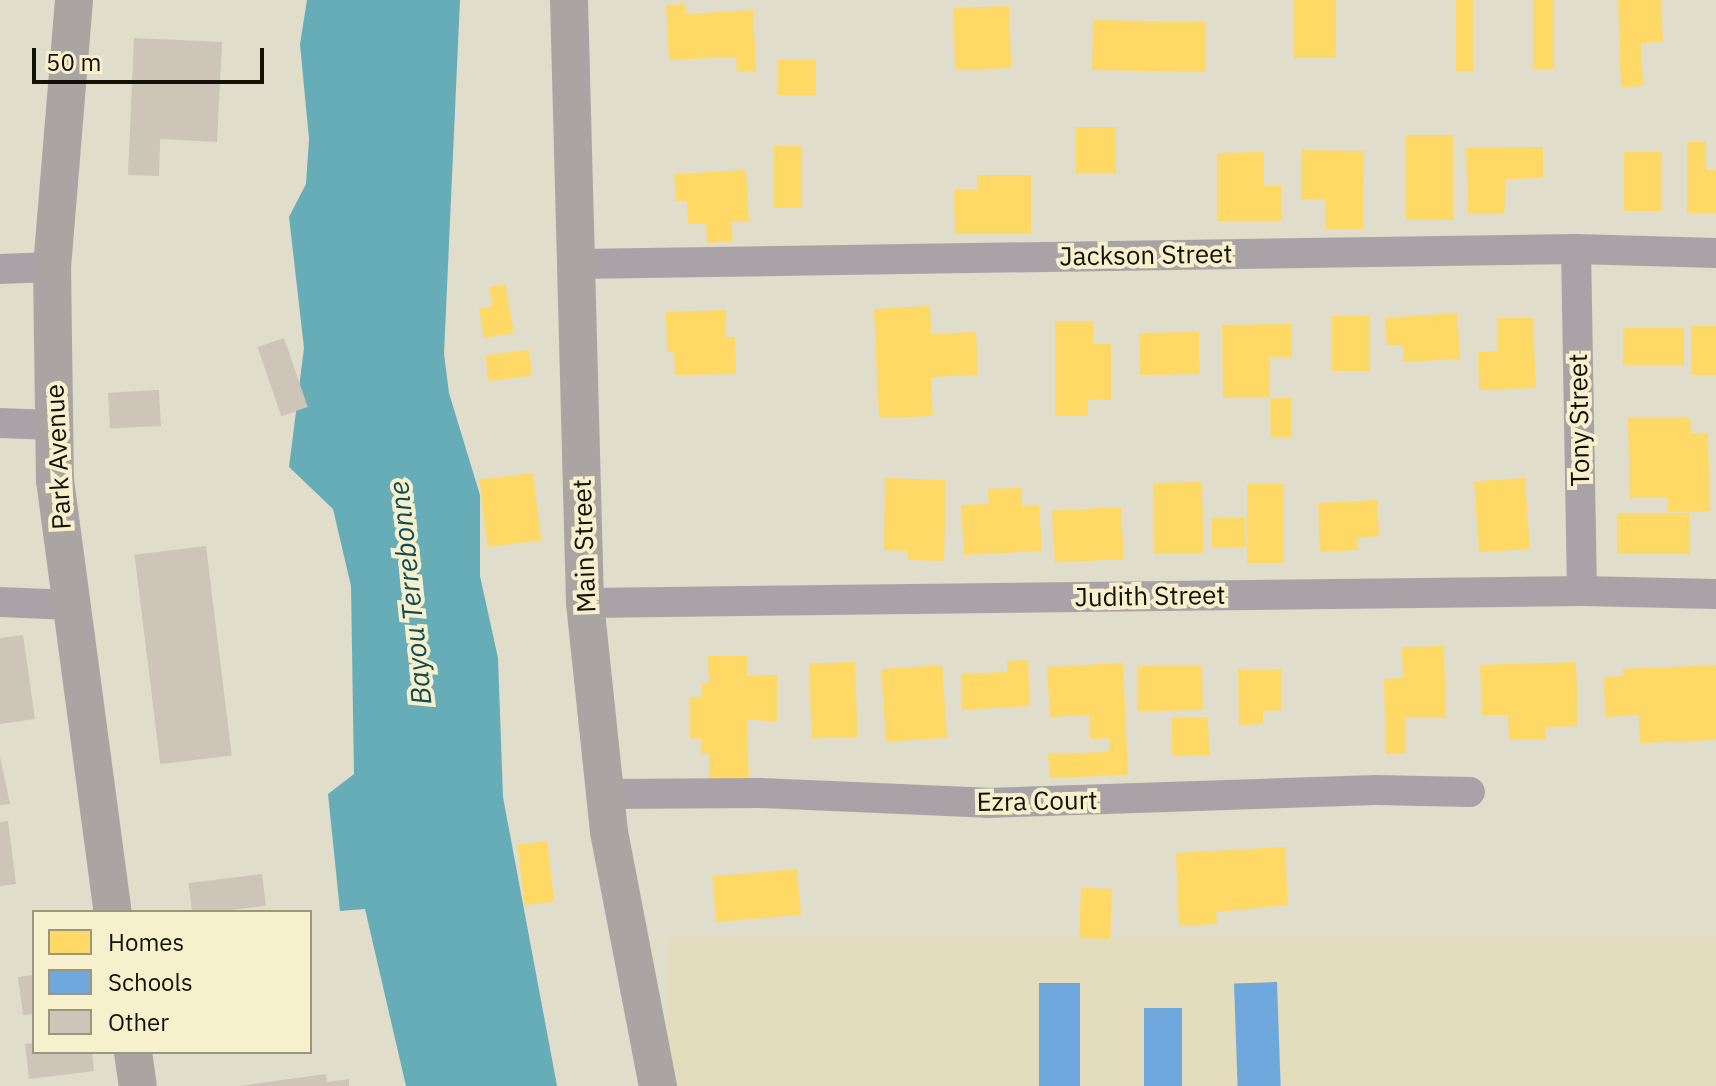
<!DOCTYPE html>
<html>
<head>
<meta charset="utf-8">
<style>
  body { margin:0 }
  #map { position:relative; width:1716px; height:1086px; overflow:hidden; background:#e0ddca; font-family:"IBM Plex Sans",sans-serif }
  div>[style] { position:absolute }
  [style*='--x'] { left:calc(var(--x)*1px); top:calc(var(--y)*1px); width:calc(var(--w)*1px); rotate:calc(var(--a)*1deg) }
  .built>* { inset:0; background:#e3dcbd; transform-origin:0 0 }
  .water>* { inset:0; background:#66adb8 }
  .homes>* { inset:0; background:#ffd966; transform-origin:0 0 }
  .schools>* { inset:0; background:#6fa8dc; transform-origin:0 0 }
  .building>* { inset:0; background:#ccc5b8; transform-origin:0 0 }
  .minor>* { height:30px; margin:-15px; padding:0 15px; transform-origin:15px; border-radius:15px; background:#a9a3a7 }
  .major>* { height:38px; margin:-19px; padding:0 19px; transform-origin:19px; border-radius:19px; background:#aaa5a3 }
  span { translate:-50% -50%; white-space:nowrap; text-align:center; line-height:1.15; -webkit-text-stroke:8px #f7f0cd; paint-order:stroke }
  .street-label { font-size:26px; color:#131005 }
  .water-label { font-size:28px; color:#104b57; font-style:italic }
  .legend { position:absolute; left:32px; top:910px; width:280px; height:144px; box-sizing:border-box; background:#f7f0cd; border:2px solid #9c967d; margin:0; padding:10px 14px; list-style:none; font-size:24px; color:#131005 }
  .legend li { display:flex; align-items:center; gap:16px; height:40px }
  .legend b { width:40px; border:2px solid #9c967d }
  .scale { position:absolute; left:32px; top:48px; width:232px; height:36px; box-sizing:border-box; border:4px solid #131005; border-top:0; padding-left:10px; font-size:24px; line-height:28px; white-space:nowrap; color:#131005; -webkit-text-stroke:6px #f7f0cd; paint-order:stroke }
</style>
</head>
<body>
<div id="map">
  <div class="built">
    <i style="left:1716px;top:937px;width:149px;height:1049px;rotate:90deg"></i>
  </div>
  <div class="water">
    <i style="clip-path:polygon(307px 0,460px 0,444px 354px,449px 393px,480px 495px,480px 576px,498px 658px,503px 797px,557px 1086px,406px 1086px,365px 909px,340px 911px,328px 794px,354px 774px,351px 586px,333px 509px,289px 467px,304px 348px,289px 217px,306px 184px,309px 139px,300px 44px)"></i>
  </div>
  <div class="homes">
    <i style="left:1294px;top:0;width:42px;height:58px"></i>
    <i style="left:1456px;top:0;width:17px;height:71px"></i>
    <i style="left:1533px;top:0;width:21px;height:69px"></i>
    <i style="clip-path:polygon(1618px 0,1661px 0,1663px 42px,1641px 43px,1643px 86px,1621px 87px)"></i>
    <i style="clip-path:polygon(685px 4px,685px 14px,753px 10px,756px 71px,737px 72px,736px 57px,669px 60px,666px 5px)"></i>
    <i style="left:1009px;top:6px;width:62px;height:56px;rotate:88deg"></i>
    <i style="left:1093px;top:20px;width:113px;height:50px;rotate:1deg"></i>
    <i style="left:778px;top:60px;width:38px;height:35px"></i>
    <i style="left:1076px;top:127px;width:40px;height:46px"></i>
    <i style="left:1406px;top:135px;width:47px;height:85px"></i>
    <i style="clip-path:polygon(1687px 142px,1706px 142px,1706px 170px,1716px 170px,1716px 213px,1687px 213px)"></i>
    <i style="left:774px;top:146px;width:28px;height:62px"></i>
    <i style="clip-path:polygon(1543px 147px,1543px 178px,1506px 179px,1504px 214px,1468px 213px,1466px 148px)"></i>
    <i style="clip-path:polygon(1302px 150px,1364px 151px,1363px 229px,1325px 229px,1326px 199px,1301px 199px)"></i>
    <i style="clip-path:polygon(1264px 152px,1264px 186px,1281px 186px,1282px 221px,1217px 221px,1217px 153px)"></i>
    <i style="left:1624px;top:152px;width:38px;height:59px"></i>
    <i style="clip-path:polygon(746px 170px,749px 221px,731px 222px,733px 241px,707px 243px,706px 223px,688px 224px,687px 201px,676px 201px,674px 174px)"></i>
    <i style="clip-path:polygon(977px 175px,1031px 175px,1031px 234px,955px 234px,954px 189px,977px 189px)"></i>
    <i style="clip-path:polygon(505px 284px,514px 333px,484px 338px,479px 309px,492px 306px,489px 287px)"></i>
    <i style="clip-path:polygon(930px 306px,931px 334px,976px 332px,978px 375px,931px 377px,933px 416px,879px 418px,874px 309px)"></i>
    <i style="clip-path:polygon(726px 310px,726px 337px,735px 337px,736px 374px,675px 375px,674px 352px,667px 352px,666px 312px)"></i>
    <i style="clip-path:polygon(1457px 313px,1460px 359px,1403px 362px,1403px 345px,1387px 345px,1385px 318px)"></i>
    <i style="left:1332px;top:316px;width:38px;height:55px"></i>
    <i style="clip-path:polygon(1497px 318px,1533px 318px,1536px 388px,1479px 390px,1478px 352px,1498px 351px)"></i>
    <i style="clip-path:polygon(1055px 321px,1093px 321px,1093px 344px,1111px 344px,1111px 400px,1088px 399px,1088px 416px,1055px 416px)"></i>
    <i style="clip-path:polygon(1292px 324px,1292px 357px,1270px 358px,1270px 398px,1223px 398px,1222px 325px)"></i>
    <i style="left:1716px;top:326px;width:49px;height:25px;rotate:90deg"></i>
    <i style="left:1684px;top:328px;width:37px;height:61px;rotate:90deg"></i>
    <i style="left:1199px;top:332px;width:42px;height:60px;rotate:89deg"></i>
    <i style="left:529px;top:350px;width:26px;height:44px;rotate:83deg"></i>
    <i style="left:1291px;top:398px;width:39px;height:21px;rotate:89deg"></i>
    <i style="clip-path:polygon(1690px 417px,1691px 433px,1708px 433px,1710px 511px,1668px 512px,1668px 497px,1630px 498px,1628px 418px)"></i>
    <i style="left:533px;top:473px;width:68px;height:54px;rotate:83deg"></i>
    <i style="clip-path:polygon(885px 478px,946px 480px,944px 561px,907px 560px,908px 551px,884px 550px)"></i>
    <i style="left:1525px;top:478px;width:71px;height:51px;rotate:86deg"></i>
    <i style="left:1202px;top:482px;width:71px;height:49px;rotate:89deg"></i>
    <i style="left:1284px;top:484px;width:79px;height:37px;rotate:90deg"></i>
    <i style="clip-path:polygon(1022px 488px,1022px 506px,1039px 505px,1042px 551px,964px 555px,961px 505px,989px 504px,988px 489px)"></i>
    <i style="clip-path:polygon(1377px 500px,1379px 536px,1357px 538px,1358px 550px,1320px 552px,1318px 503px)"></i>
    <i style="left:1121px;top:507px;width:52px;height:69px;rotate:87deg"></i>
    <i style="left:1617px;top:513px;width:73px;height:41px"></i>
    <i style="left:1245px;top:517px;width:30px;height:34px;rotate:88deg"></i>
    <i style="clip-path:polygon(1444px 646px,1446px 718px,1405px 718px,1406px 753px,1386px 754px,1384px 679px,1403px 678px,1402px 647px)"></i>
    <i style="clip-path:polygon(708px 656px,747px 656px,747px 676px,777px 675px,777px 722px,747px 719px,749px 781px,709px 781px,709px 754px,702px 754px,701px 739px,690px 738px,690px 697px,702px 697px,702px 684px,709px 683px)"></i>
    <i style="clip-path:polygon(1028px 660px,1030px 706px,962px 710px,961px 674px,1007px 672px,1007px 661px)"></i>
    <i style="left:855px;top:662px;width:75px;height:46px;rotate:88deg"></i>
    <i style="clip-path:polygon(1576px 662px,1578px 726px,1545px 727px,1546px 739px,1509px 740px,1508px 715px,1482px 715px,1480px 665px)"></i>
    <i style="clip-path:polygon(1123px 663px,1128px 775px,1050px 778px,1048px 754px,1110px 752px,1109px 738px,1090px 739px,1089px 715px,1050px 717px,1047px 667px)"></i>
    <i style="left:942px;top:665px;width:73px;height:61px;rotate:86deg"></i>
    <i style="left:1202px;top:665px;width:45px;height:65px;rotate:89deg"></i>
    <i style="clip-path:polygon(1716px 665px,1716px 740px,1640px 743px,1639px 715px,1605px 717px,1604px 677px,1623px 676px,1623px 669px)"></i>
    <i style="clip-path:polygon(1281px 669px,1282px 710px,1263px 711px,1263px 724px,1239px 725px,1238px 670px)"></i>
    <i style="left:1208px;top:717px;width:38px;height:37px;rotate:88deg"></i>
    <i style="left:547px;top:841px;width:61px;height:30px;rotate:83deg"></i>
    <i style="clip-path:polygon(1285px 847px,1288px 905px,1216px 912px,1217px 924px,1179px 926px,1176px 853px)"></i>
    <i style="left:797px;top:869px;width:46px;height:85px;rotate:85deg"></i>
    <i style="left:1081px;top:888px;width:31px;height:50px;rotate:2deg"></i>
  </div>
  <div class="schools">
    <i style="left:1277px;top:982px;width:104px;height:43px;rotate:88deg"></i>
    <i style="left:1039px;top:983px;width:41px;height:103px"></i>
    <i style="left:1144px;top:1008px;width:38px;height:78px"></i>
  </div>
  <div class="building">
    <i style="clip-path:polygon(134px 38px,222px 42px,217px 142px,160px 139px,159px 176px,128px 175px)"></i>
    <i style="left:284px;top:338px;width:73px;height:28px;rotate:71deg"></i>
    <i style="left:159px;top:390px;width:36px;height:51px;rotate:87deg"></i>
    <i style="left:206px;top:546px;width:211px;height:72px;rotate:83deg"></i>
    <i style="clip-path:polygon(23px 635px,35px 719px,0 724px,0 638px)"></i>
    <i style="clip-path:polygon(0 757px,10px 804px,0 805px)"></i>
    <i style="clip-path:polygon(8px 821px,16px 884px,0 886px,0 822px)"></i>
    <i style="left:262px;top:874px;width:32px;height:74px;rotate:83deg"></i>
    <i style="clip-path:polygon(34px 975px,34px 1014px,23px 1015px,18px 977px)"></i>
    <i style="clip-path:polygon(34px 1043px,34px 1052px,92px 1052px,94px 1071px,29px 1079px,25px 1044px)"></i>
    <i style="clip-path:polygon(326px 1074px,327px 1082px,349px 1079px,349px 1086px,240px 1086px)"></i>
  </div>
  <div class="minor">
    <i style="--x:1576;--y:249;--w:342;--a:89"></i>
    <i style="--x:576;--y:264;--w:1000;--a:-0.86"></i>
    <i style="--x:1576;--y:249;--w:140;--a:1.6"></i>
    <i style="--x:0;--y:269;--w:52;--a:-2.2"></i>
    <i style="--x:0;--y:423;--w:53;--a:2.2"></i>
    <i style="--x:0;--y:602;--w:70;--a:2.5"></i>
    <i style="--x:585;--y:603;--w:997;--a:-0.69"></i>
    <i style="--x:1582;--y:591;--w:134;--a:1.3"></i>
    <i style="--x:603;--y:794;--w:158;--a:-0.4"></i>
    <i style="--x:761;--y:793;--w:226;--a:2.5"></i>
    <i style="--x:987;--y:803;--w:389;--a:-1.9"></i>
    <i style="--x:1376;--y:790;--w:94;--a:1.2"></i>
  </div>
  <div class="major">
    <i style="--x:74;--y:0;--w:268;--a:94.7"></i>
    <i style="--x:52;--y:267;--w:213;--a:89.2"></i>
    <i style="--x:55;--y:480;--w:436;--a:82.4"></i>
    <i style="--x:569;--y:0;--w:603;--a:88.48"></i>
    <i style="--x:585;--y:603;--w:230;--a:84"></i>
    <i style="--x:609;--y:832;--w:259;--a:79.1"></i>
    <i style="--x:133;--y:1052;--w:34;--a:82"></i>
  </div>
  <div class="street-label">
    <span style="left:1146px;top:255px;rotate:-1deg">Jackson Street</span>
    <span style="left:1579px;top:420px;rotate:-91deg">Tony Street</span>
    <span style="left:58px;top:457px;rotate:-93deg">Park Avenue</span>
    <span style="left:584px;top:546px;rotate:-92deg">Main Street</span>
    <span style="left:1150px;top:596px;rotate:-1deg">Judith Street</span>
    <span style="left:1037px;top:801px;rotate:-1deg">Ezra Court</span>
  </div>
  <div class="water-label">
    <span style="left:410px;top:593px;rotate:-96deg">Bayou Terrebonne</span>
  </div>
  <ul class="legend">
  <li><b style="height:22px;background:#ffd966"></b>Homes</li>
  <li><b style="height:22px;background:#6fa8dc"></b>Schools</li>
  <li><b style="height:22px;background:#ccc5b8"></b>Other</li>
  </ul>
  <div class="scale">50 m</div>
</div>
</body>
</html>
